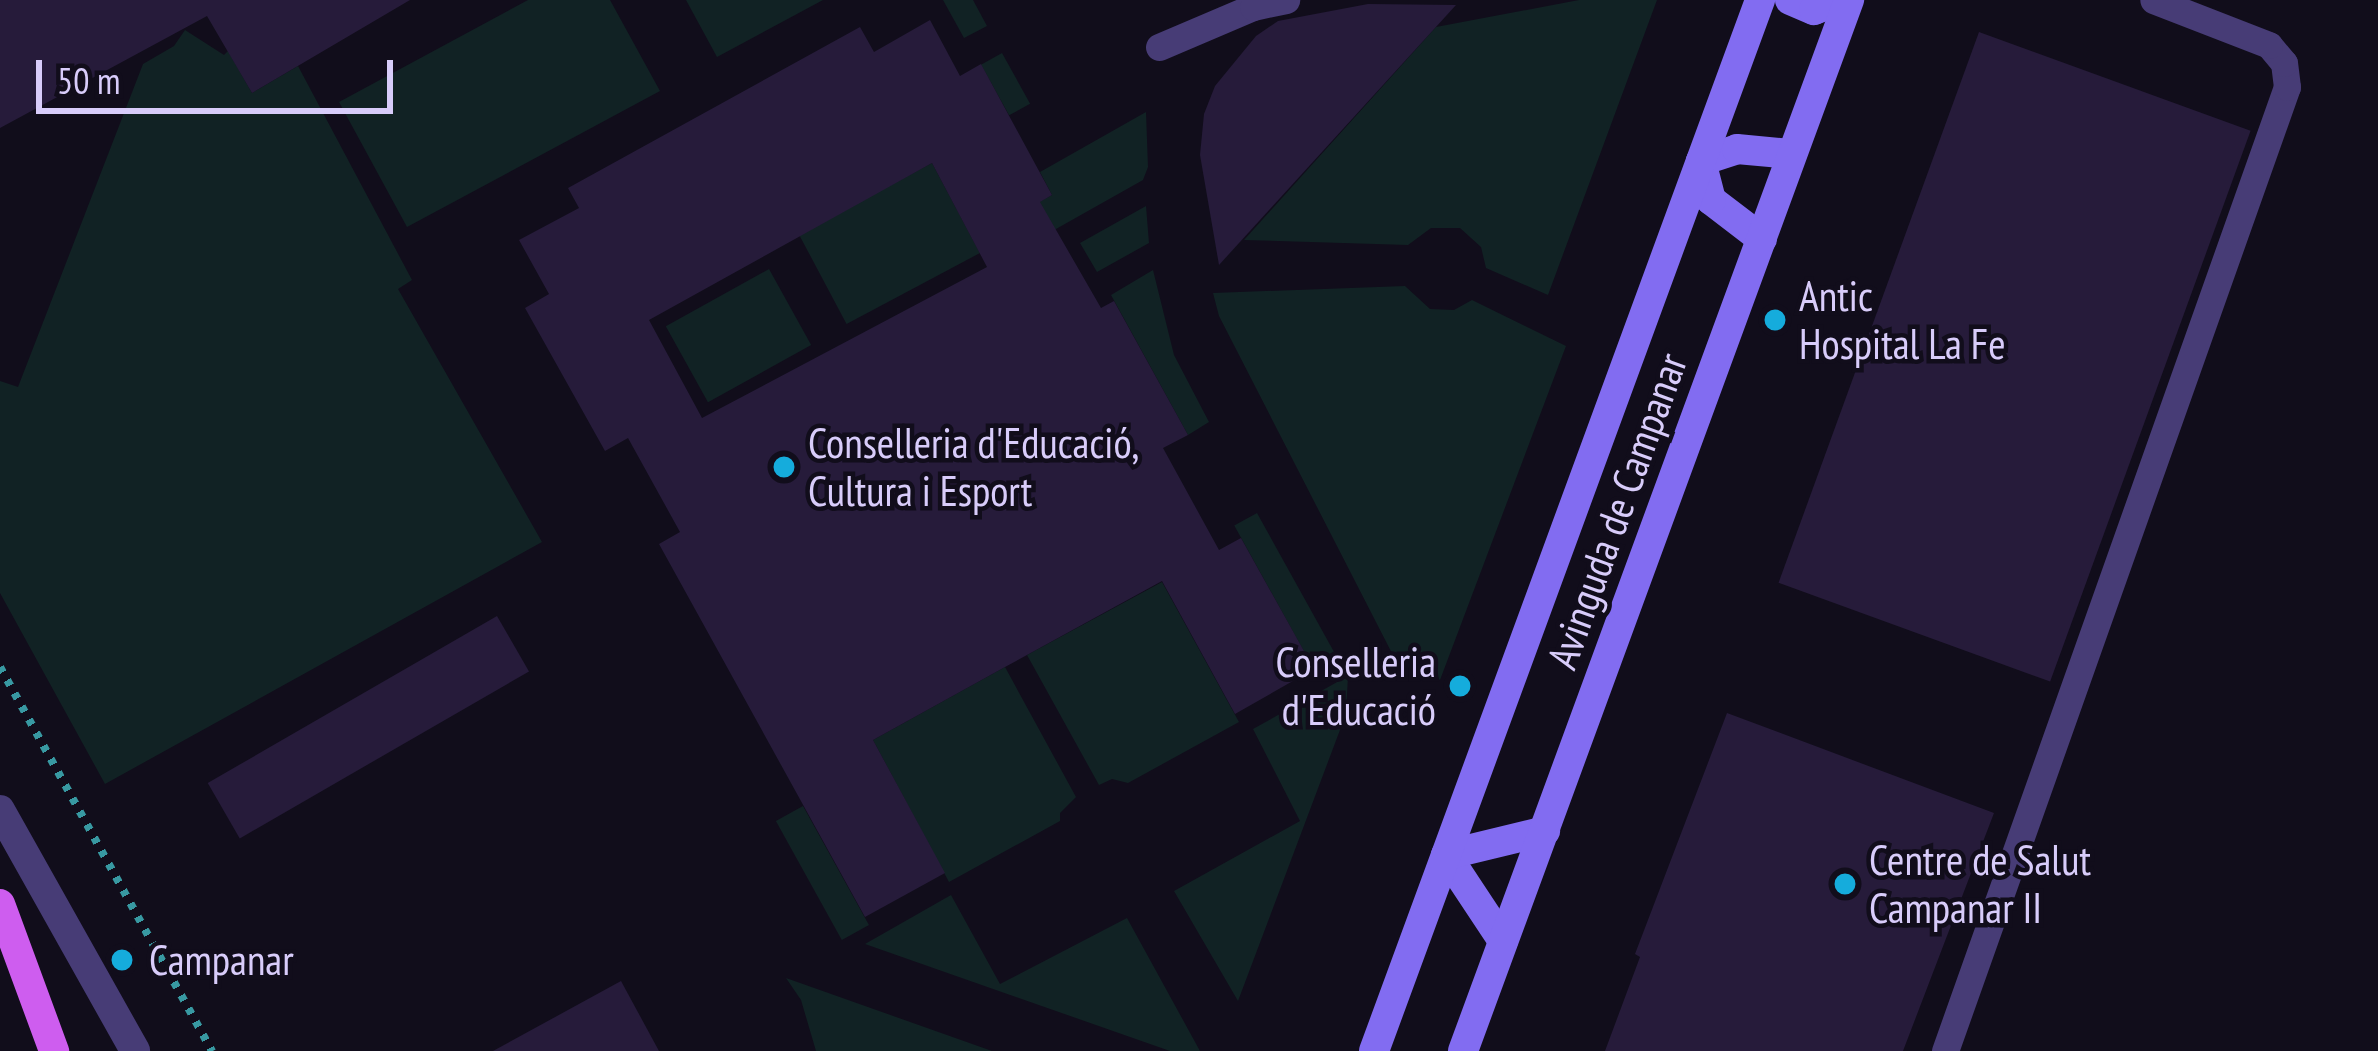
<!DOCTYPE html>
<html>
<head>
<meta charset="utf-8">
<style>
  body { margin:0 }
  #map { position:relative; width:2378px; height:1051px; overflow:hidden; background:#110d1b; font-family:"PT Sans Narrow",sans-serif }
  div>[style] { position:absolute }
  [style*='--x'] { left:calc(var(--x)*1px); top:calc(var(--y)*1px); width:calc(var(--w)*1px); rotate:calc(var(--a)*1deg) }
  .green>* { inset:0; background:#112224; transform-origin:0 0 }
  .building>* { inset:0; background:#261b3a; transform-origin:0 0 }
  .path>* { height:8px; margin-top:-4px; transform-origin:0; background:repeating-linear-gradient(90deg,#3899a2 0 6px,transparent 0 15px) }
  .service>* { height:27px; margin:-13.5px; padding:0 13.5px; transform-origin:13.5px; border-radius:13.5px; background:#473c76 }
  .minor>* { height:30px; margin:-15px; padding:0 15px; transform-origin:15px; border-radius:15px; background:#473c76 }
  .secondary>* { height:30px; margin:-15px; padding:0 15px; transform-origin:15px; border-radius:15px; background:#826cf1 }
  .primary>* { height:30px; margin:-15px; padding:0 15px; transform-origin:15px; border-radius:15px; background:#ce5def }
  .dots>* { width:33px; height:33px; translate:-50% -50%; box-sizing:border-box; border:6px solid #110d1b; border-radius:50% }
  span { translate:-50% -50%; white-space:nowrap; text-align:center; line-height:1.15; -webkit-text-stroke:9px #110d1b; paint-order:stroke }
  .poi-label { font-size:42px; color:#d8ccfa }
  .left { translate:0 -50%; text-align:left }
  .right { translate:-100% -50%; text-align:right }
  .street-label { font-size:42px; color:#d8ccfa }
  .scale { position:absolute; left:36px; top:60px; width:357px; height:54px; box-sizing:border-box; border:6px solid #d8ccfa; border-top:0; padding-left:15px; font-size:36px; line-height:42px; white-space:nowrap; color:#d8ccfa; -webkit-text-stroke:9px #110d1b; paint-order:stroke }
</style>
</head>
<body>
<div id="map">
  <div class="green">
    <i style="clip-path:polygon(528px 0,610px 0,660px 91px,407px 227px,339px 102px)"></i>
    <i style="clip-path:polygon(686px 0,823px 0,717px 57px)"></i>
    <i style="clip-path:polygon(943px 0,973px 0,987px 26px,964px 38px)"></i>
    <i style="clip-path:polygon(1579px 0,1657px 0,1548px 295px,1486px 268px,1481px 247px,1460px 228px,1431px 228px,1408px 245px,1244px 240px,1436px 27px)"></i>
    <i style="clip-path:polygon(185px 30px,224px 55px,228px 51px,252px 93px,298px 66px,412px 280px,398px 289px,542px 542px,105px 784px,0 593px,0 381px,18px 387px,143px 64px,174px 46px)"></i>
    <i style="left:1002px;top:53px;width:58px;height:24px;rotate:61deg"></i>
    <i style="clip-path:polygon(1146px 112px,1148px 167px,1143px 180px,1010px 255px,994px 227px,1052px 195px,1040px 172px)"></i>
    <i style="left:932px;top:163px;width:102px;height:151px;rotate:62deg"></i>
    <i style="clip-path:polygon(1146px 206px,1149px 243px,1097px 272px,1080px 243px)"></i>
    <i style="left:769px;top:269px;width:87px;height:118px;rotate:61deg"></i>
    <i style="clip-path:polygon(1153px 270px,1174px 355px,1209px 422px,1188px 435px,1111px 295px)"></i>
    <i style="clip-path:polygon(1405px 286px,1430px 309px,1454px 310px,1472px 300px,1566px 346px,1440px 680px,1397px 663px,1219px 316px,1213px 293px)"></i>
    <i style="left:1257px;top:513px;width:171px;height:26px;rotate:61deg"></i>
    <i style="clip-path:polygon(1162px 582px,1239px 722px,1128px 783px,1112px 779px,1099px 785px,1027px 655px)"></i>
    <i style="clip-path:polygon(1005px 667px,1076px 797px,1060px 813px,1060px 821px,949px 882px,873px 740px)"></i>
    <i style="clip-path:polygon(1348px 676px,1346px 714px,1238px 1001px,1174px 891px,1300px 821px,1253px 729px)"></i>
    <i style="left:803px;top:806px;width:136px;height:31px;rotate:61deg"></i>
    <i style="clip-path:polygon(951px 895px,1000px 984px,1127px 918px,1200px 1051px,1170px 1051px,865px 944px)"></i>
    <i style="clip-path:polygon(786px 978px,992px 1051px,816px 1051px,801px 1000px)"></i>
  </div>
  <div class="building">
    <i style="clip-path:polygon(0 0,410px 0,252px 93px,207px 16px,0 128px)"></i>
    <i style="clip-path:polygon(1368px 4px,1456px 5px,1219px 265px,1200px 155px,1204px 114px,1215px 86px,1256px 36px,1278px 21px)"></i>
    <i style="clip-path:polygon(evenodd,930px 20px,960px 76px,981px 64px,1052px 195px,1040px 202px,1101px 308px,1114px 301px,1188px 435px,1163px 448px,1219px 550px,1241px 538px,1314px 669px,1235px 714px,1162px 581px,1005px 667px,873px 740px,945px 873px,865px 917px,659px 544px,680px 532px,628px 438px,605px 451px,525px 308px,549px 294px,519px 240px,579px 208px,568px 188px,860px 27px,874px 52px,930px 20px,932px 163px,987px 267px,702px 418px,649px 320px,932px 163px)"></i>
    <i style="left:1979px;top:32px;width:289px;height:586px;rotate:20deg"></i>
    <i style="left:497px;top:616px;width:64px;height:334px;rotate:60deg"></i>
    <i style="clip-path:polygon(1727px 713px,1994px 813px,1903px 1051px,1605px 1051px,1640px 957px,1635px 954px)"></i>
    <i style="clip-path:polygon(621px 981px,659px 1051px,493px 1051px)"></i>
  </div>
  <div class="path">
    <i style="--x:0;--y:667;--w:439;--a:61.1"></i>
  </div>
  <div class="service">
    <i style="--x:1159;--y:47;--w:102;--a:-23.1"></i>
    <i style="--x:1253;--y:7;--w:34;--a:-12"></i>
    <i style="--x:1945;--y:1051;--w:1023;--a:-70.47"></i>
    <i style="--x:2287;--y:87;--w:24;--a:-97"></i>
    <i style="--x:2284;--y:63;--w:23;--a:-130"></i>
    <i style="--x:2269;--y:45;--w:124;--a:-158.8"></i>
  </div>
  <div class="minor">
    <i style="--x:0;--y:810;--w:276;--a:60.7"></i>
  </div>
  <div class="secondary">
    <i style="--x:1790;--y:0;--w:26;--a:23"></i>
    <i style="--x:1814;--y:10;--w:30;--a:-20"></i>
    <i style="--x:1762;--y:239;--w:64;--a:-142.6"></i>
    <i style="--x:1711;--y:200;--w:40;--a:-104.4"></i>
    <i style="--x:1701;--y:161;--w:38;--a:-18"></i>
    <i style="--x:1737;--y:149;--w:54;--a:5.3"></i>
    <i style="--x:1503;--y:941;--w:103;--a:-123.5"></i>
    <i style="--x:1446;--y:855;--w:102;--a:-13.6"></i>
    <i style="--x:1374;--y:1051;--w:1120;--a:-69.83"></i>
    <i style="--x:1463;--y:1051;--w:1120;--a:-69.83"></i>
  </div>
  <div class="primary">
    <i style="--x:0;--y:904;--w:157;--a:69.8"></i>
  </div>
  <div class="dots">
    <i style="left:1775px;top:320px;background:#15acdc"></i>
    <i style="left:784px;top:467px;background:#15acdc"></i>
    <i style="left:1460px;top:686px;background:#15acdc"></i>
    <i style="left:1845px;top:884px;background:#15acdc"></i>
    <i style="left:122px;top:960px;background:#15acdc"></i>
  </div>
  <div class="poi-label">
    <span class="left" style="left:1799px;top:320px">Antic<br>Hospital La Fe</span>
    <span class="left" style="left:808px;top:467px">Conselleria d'Educació,<br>Cultura i Esport</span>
    <span class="right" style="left:1436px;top:686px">Conselleria<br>d'Educació</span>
    <span class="left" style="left:1869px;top:884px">Centre de Salut<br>Campanar II</span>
    <span class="left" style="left:149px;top:960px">Campanar</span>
  </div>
  <div class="street-label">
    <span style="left:1617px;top:511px;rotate:-70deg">Avinguda de Campanar</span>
  </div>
  <div class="scale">50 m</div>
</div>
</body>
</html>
